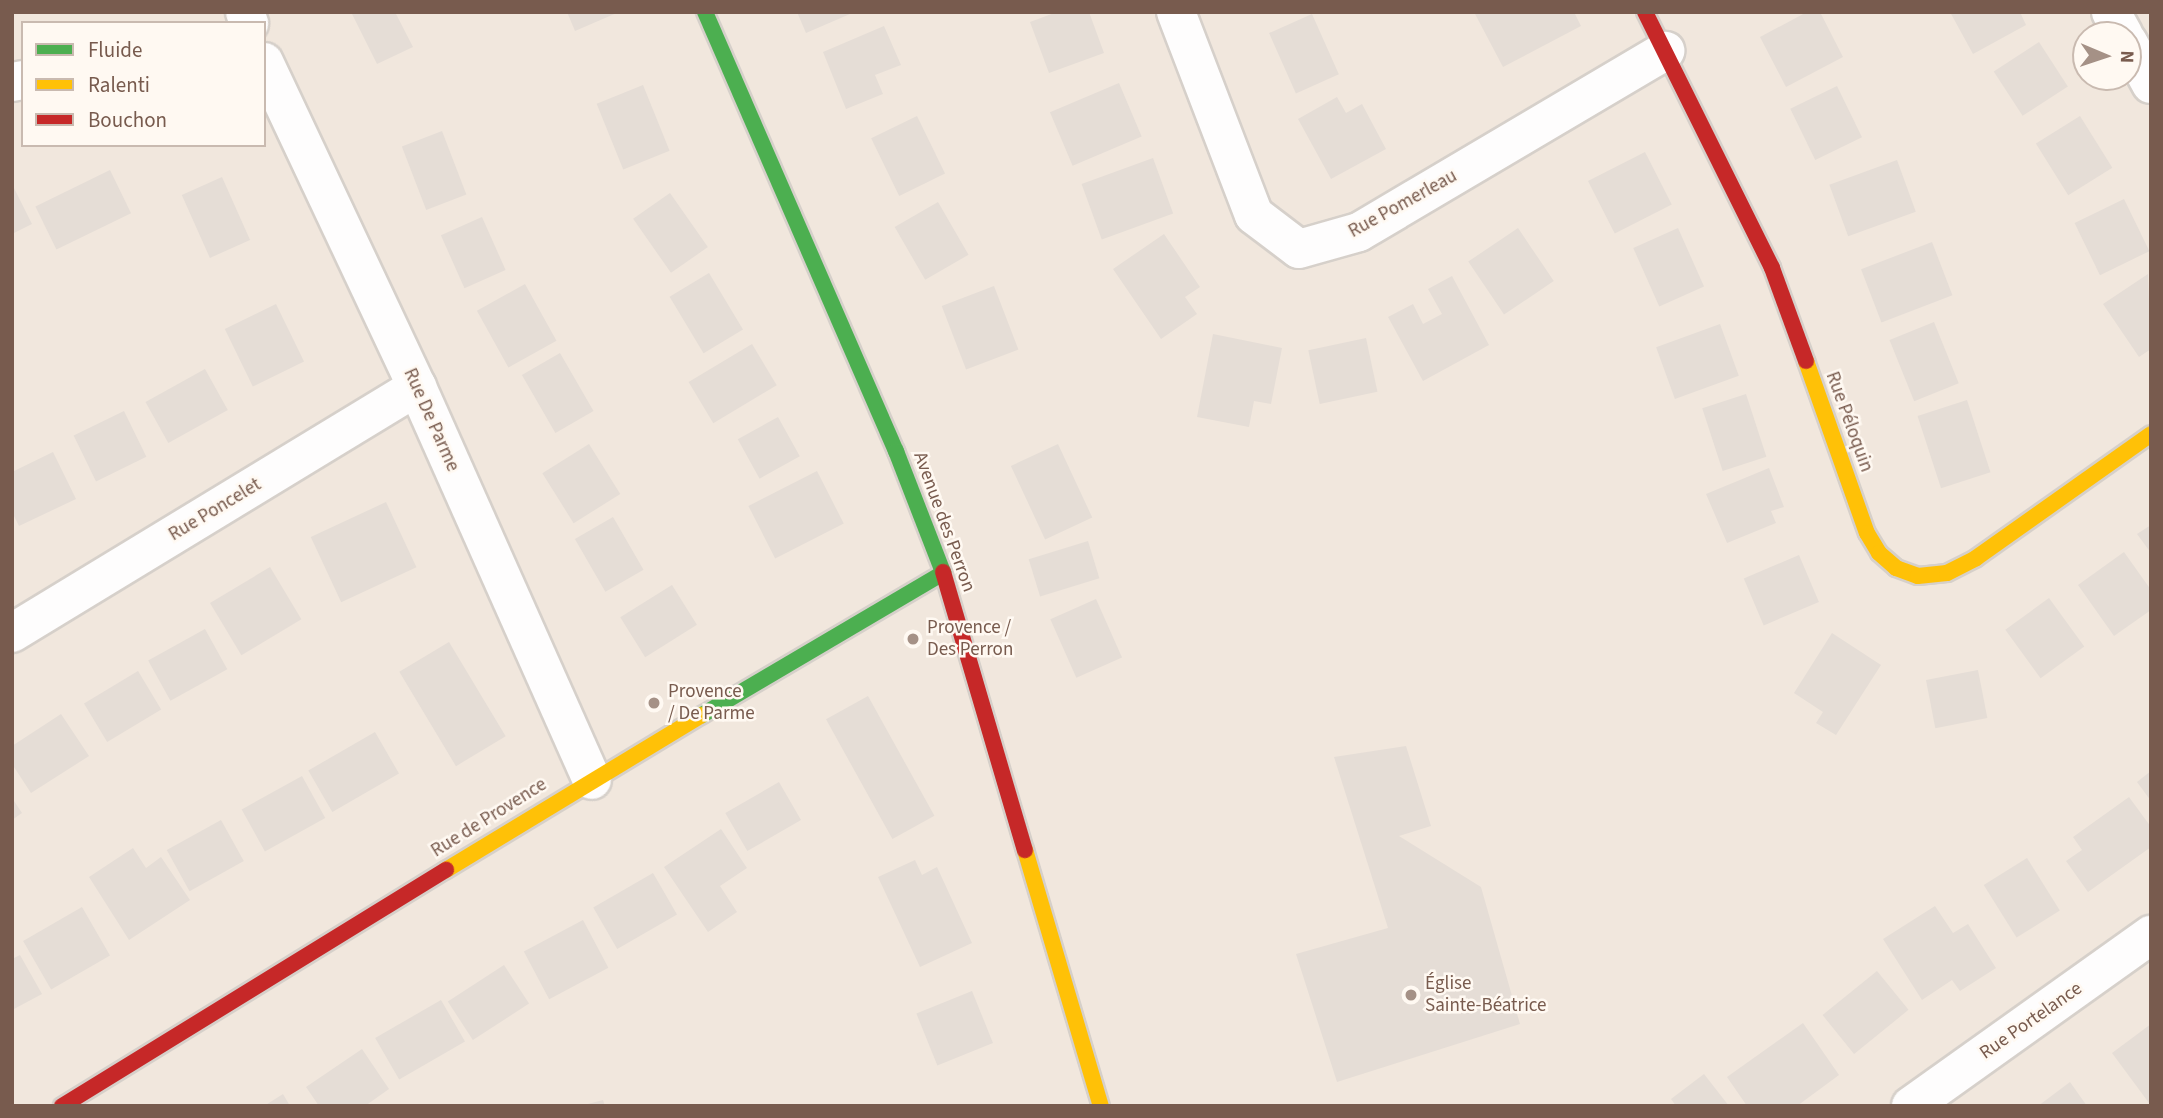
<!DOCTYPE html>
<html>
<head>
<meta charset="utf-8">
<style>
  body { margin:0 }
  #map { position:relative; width:2163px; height:1118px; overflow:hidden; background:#f8f4ef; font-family:"Source Sans 3",sans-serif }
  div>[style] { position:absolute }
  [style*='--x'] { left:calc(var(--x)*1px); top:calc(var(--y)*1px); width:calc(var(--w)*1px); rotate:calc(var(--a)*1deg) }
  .residential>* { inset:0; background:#f1e7dd }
  .building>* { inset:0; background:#e5ddd6; transform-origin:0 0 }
  .roads { filter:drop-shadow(2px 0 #d6d0ca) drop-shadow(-2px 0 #d6d0ca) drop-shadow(0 2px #d6d0ca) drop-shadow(0 -2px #d6d0ca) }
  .street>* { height:38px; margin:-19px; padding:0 19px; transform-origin:19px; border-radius:19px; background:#fefdfd }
  .fast>* { height:16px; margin:-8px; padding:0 8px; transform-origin:8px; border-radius:8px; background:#4caf50 }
  .slow>* { height:16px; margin:-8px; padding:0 8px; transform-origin:8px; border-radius:8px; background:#ffc107 }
  .jam>* { height:16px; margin:-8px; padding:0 8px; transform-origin:8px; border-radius:8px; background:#c62828 }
  .dots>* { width:19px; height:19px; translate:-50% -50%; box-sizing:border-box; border:4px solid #fff9f2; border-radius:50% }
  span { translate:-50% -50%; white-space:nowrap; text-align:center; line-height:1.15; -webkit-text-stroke:5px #fff9f2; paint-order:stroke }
  .street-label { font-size:19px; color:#785b4e }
  .poi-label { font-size:19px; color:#785b4e }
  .left { translate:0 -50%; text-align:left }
  .frame { position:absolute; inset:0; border:14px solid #785b4e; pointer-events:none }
  .legend { position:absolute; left:21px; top:21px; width:245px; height:126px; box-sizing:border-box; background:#fff9f2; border:2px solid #c9bab0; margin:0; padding:9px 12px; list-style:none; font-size:21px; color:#785b4e }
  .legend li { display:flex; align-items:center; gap:14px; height:35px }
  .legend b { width:35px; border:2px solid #c9bab0 }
  .north { position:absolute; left:2072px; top:21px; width:70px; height:70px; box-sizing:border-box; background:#fff9f2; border:2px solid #c9bab0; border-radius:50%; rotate:92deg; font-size:19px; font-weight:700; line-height:28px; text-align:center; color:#785b4e }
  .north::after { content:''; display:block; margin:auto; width:24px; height:32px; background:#a59186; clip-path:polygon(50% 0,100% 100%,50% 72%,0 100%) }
</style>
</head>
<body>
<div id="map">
  <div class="residential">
    <i style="clip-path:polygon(evenodd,12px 12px,2151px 12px,2151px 1106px,12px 1106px,12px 12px,23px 23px,264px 23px,264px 145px,23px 145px,23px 23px,12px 12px,2086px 35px,2128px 35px,2128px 77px,2086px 77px,2086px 35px)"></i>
  </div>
  <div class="building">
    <i style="clip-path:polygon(351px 12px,395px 12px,413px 47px,377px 64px)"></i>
    <i style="clip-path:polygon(567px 12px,619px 12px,575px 31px)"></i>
    <i style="clip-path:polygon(797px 12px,849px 12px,850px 14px,806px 33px)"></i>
    <i style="clip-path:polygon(1057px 12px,1089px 12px,1104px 53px,1049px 73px,1030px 22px)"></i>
    <i style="clip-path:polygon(1474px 12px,1574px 12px,1581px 26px,1503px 67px)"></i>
    <i style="clip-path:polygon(1807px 12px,1820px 12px,1843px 57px,1786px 87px,1760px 37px)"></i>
    <i style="clip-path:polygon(1950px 12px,2020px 12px,2026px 25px,1973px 54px)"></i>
    <i style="left:1312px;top:14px;width:66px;height:47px;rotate:66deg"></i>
    <i style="clip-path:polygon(884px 26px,901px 65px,875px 75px,883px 94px,846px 109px,823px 52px)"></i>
    <i style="left:2039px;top:42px;width:53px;height:54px;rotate:57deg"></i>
    <i style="left:1119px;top:83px;width:58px;height:75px;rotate:67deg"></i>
    <i style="left:643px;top:85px;width:71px;height:50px;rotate:68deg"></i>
    <i style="left:1837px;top:86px;width:57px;height:52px;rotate:64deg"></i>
    <i style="clip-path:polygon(1337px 97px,1346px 113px,1362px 104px,1386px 149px,1331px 179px,1298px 119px)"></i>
    <i style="left:917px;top:116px;width:64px;height:51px;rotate:64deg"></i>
    <i style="left:2080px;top:116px;width:61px;height:52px;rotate:58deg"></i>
    <i style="left:442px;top:131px;width:68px;height:43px;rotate:69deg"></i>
    <i style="left:1645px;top:152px;width:59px;height:64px;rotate:63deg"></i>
    <i style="left:1153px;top:158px;width:59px;height:76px;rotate:70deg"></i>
    <i style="left:1897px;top:160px;width:55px;height:72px;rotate:70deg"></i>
    <i style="left:110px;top:170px;width:48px;height:83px;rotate:64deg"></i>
    <i style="left:222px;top:177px;width:69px;height:44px;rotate:66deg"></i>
    <i style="clip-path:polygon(12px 184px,32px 224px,12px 234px)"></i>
    <i style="left:670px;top:193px;width:66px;height:45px;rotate:55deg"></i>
    <i style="left:2124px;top:199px;width:58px;height:55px;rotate:64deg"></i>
    <i style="left:938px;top:202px;width:61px;height:50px;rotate:60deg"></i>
    <i style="left:482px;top:217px;width:58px;height:45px;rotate:66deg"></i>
    <i style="left:1518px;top:228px;width:64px;height:60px;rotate:56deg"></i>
    <i style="left:1678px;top:228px;width:64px;height:49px;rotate:66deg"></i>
    <i style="clip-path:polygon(1164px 234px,1200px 287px,1185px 297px,1197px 314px,1161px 339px,1113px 269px)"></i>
    <i style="left:1932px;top:242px;width:57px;height:76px;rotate:69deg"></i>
    <i style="left:709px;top:273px;width:66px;height:46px;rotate:59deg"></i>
    <i style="clip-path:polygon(2148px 274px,2151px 349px,2139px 357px,2103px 304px)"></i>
    <i style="clip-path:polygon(1452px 276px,1489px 345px,1423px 381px,1388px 317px,1413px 304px,1423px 324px,1442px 314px,1428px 289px)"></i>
    <i style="left:525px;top:284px;width:65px;height:55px;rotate:61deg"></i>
    <i style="left:994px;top:286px;width:68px;height:56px;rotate:69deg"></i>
    <i style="left:276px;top:304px;width:64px;height:57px;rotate:64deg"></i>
    <i style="left:1934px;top:322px;width:66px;height:48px;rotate:68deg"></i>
    <i style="left:1720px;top:324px;width:55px;height:68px;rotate:70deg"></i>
    <i style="clip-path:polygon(1213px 334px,1282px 348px,1271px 404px,1254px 401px,1249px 427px,1197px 417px)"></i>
    <i style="left:1366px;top:338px;width:55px;height:59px;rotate:78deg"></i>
    <i style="left:752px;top:344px;width:48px;height:74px;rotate:59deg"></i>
    <i style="left:560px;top:353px;width:67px;height:44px;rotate:60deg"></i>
    <i style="left:205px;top:369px;width:47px;height:68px;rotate:61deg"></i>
    <i style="left:1746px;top:394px;width:66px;height:46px;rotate:72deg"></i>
    <i style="left:1967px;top:400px;width:76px;height:52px;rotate:72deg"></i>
    <i style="left:124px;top:411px;width:51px;height:56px;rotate:64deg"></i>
    <i style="left:778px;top:417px;width:45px;height:46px;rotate:61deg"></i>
    <i style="left:589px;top:444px;width:59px;height:55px;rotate:58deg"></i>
    <i style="left:1058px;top:444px;width:81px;height:52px;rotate:65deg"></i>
    <i style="clip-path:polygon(53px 452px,76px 499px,19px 526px,12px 512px,12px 472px)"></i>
    <i style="clip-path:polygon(1769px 468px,1784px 507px,1771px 511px,1776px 523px,1727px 543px,1706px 494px)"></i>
    <i style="left:817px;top:471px;width:59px;height:77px;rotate:63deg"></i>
    <i style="left:386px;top:502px;width:72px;height:83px;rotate:65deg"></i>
    <i style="left:613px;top:517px;width:61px;height:44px;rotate:60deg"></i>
    <i style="clip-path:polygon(2151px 525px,2151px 553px,2137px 534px)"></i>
    <i style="left:1088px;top:541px;width:39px;height:62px;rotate:73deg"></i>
    <i style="clip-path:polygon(2124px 552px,2151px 590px,2151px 610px,2114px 636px,2078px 585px)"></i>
    <i style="left:1799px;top:555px;width:51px;height:60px;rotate:67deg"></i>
    <i style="left:270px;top:567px;width:61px;height:70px;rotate:59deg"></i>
    <i style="left:672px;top:585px;width:47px;height:61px;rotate:58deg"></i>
    <i style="left:2049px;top:598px;width:60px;height:54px;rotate:54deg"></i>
    <i style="left:1096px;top:599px;width:64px;height:50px;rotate:66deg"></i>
    <i style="left:205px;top:629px;width:46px;height:65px;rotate:61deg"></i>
    <i style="clip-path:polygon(1832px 633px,1881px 665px,1836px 735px,1816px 723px,1823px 712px,1794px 693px)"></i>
    <i style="left:449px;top:642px;width:110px;height:58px;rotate:59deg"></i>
    <i style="left:1978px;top:670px;width:49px;height:53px;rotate:79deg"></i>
    <i style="left:138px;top:671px;width:45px;height:63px;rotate:59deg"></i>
    <i style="left:868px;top:696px;width:137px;height:48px;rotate:61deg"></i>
    <i style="clip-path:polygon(61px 714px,89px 756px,31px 793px,12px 764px,12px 746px)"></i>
    <i style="left:375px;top:732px;width:48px;height:77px;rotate:60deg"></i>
    <i style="clip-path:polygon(1406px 746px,1431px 826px,1399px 836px,1481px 887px,1520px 1024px,1337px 1082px,1296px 954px,1388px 928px,1334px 757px)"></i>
    <i style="clip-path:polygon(2151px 771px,2151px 801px,2137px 782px)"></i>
    <i style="left:302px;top:776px;width:48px;height:69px;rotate:61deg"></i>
    <i style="left:779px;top:782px;width:44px;height:62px;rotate:60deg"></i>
    <i style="clip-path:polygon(2129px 797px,2151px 827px,2151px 847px,2088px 892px,2066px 861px,2082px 850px,2073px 837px)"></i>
    <i style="clip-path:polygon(12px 798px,22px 813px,12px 820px)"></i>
    <i style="left:221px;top:820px;width:47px;height:62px;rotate:61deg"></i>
    <i style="clip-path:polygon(721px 829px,747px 868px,720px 886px,737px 912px,708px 932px,664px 867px)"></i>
    <i style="clip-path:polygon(133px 848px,146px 868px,161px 857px,190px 900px,129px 940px,89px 877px)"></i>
    <i style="left:2027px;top:858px;width:62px;height:51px;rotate:58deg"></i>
    <i style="clip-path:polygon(915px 860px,922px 875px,937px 867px,972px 943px,920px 967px,878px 877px)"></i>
    <i style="left:653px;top:873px;width:48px;height:69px;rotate:60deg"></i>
    <i style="clip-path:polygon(1935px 906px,1953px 933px,1968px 924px,1996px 968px,1960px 991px,1952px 980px,1922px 1000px,1883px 939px)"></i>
    <i style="left:82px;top:907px;width:56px;height:68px;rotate:60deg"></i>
    <i style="left:583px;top:920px;width:54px;height:67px;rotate:62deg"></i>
    <i style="clip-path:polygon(20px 955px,42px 994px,12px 1010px,12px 959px)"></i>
    <i style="left:504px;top:965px;width:46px;height:67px;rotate:57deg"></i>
    <i style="left:1877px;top:971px;width:50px;height:70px;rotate:51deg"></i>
    <i style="left:972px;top:991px;width:56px;height:60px;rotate:68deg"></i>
    <i style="left:441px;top:1000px;width:48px;height:76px;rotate:60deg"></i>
    <i style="clip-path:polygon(1803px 1023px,1839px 1075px,1797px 1106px,1747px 1106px,1727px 1077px)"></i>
    <i style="clip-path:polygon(2151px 1024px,2151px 1102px,2149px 1103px,2112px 1053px)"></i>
    <i style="clip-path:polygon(362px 1049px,389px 1089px,365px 1106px,319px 1106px,306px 1087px)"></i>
    <i style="clip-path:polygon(1704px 1074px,1729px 1106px,1676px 1106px,1671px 1099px)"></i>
    <i style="clip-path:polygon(2070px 1082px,2087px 1106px,2038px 1106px)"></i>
    <i style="clip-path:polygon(283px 1094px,290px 1106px,264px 1106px)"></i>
    <i style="clip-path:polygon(603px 1100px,605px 1106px,584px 1106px,584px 1105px)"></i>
  </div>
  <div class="roads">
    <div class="street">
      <i style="--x:245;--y:12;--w:12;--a:70"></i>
      <i style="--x:1176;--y:12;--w:217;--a:69"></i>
      <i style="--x:1254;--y:215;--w:56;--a:37.1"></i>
      <i style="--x:1299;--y:249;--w:62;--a:-15.8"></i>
      <i style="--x:1359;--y:232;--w:356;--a:-30.6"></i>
      <i style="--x:2111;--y:12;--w:26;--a:61"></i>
      <i style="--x:2128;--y:42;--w:48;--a:61.3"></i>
      <i style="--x:264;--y:62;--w:359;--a:64.8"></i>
      <i style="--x:417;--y:387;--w:430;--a:66"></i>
      <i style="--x:12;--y:82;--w:11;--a:-10"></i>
      <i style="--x:12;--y:633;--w:474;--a:-31.3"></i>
      <i style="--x:1911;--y:1106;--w:295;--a:-35.5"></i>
    </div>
    <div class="fast">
      <i style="--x:705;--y:12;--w:479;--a:66.5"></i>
      <i style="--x:896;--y:451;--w:130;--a:68.8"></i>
      <i style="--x:702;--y:715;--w:280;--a:-30.5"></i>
    </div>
    <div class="slow">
      <i style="--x:1806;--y:361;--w:182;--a:70.5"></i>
      <i style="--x:1867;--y:533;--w:23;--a:59"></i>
      <i style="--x:1879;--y:553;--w:23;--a:41"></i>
      <i style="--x:1896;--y:568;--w:23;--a:20"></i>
      <i style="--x:1918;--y:576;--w:29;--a:-6"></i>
      <i style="--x:1947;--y:573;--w:33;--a:-27"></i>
      <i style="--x:1976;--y:558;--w:214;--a:-35.3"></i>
      <i style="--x:1025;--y:850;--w:267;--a:73.5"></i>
      <i style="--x:446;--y:870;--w:299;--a:-31.2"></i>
    </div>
    <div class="jam">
      <i style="--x:1645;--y:12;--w:286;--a:63.6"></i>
      <i style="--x:1772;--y:268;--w:99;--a:69.9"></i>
      <i style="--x:943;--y:572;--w:290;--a:73.6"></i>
      <i style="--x:62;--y:1106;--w:451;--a:-31.6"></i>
    </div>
  </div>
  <div class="dots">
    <i style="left:913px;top:639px;background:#a59186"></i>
    <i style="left:654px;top:703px;background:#a59186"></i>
    <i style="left:1411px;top:995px;background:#a59186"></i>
  </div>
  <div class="street-label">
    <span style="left:1403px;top:204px;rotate:-29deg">Rue Pomerleau</span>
    <span style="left:431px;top:420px;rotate:66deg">Rue De Parme</span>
    <span style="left:1849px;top:422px;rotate:70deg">Rue Péloquin</span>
    <span style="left:215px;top:510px;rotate:-31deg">Rue Poncelet</span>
    <span style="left:944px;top:522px;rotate:70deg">Avenue des Perron</span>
    <span style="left:489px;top:818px;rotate:-32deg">Rue de Provence</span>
    <span style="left:2031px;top:1021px;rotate:-35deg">Rue Portelance</span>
  </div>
  <div class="poi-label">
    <span class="left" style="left:927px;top:639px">Provence /<br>Des Perron</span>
    <span class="left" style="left:668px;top:703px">Provence<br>/ De Parme</span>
    <span class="left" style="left:1425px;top:995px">Église<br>Sainte-Béatrice</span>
  </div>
  <div class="frame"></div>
  <ul class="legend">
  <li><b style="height:9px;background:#4caf50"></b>Fluide</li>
  <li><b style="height:9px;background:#ffc107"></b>Ralenti</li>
  <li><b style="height:9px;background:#c62828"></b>Bouchon</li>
  </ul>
  <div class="north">N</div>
</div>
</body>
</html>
